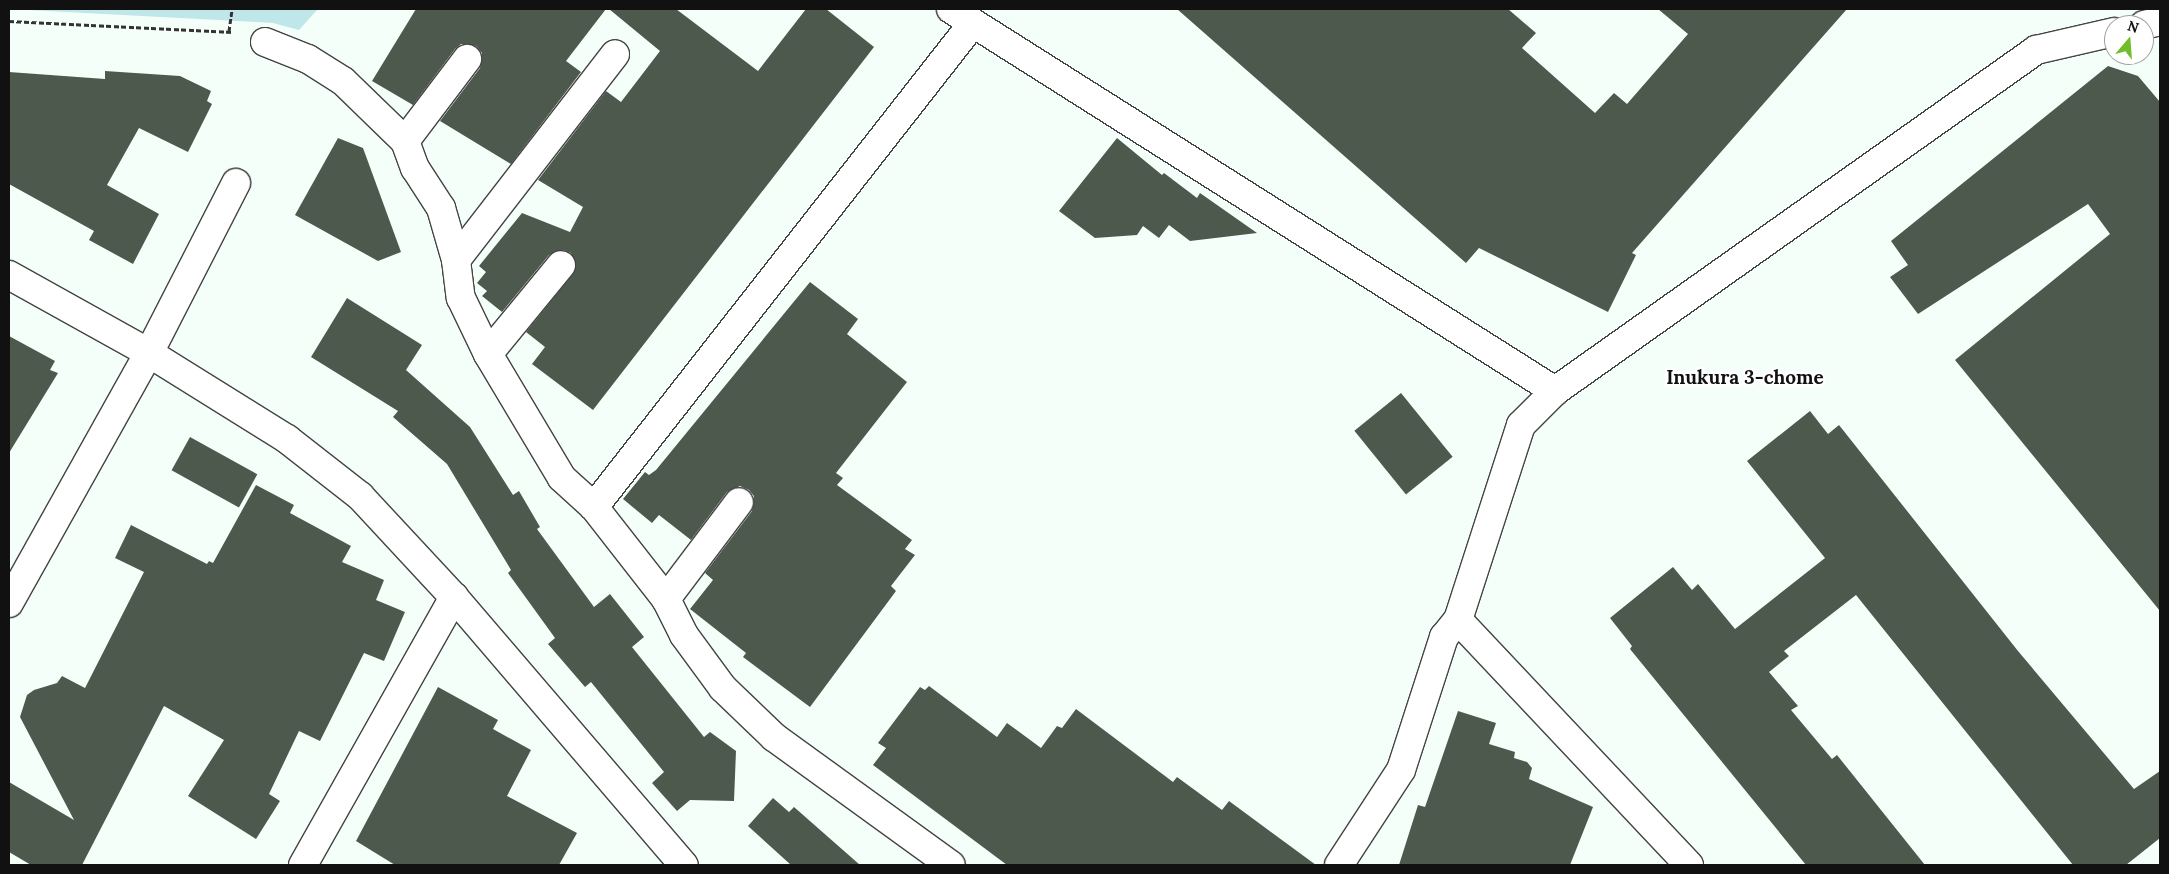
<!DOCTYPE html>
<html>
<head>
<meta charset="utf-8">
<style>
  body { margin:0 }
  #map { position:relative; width:2169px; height:874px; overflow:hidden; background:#f5fff9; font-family:Lora,serif }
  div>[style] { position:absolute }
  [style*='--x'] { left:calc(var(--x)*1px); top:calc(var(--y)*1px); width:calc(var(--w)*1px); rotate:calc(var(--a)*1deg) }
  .green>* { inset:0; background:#bfe7e9 }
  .building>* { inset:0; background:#4e594d; transform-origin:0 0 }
  .path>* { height:3px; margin-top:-1.5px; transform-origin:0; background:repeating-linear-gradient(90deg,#333 0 5px,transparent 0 7.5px) }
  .roads { filter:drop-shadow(1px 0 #444) drop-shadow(-1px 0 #444) drop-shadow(0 1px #444) drop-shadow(0 -1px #444) }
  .minor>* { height:28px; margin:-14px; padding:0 14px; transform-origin:14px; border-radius:14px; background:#fff }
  span { translate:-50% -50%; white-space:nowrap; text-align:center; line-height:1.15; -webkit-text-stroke:5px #fff; paint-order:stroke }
  .neighbourhood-label { font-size:19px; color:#111; font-weight:700 }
  .frame { position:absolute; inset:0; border:10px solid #111; pointer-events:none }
  .north { position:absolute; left:2104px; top:15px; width:50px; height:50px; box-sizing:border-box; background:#fff; border:1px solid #a0a0a0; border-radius:50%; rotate:18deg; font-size:14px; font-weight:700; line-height:20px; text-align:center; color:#111 }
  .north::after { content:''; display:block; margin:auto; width:18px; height:22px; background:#71be2c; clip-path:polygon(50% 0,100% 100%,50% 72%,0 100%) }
</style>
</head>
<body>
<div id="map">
  <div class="green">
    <i style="clip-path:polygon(9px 9px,318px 9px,299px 30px,273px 23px)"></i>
  </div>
  <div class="building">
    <i style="clip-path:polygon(416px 9px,606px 9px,566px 61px,581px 72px,511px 164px,440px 121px,480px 68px,482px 53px,476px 46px,461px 44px,455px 49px,413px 105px,372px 81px)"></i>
    <i style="clip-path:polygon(609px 9px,676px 9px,758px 71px,806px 9px,826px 9px,874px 47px,593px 410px,532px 364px,545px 347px,526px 332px,573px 274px,576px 267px,571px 253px,563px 250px,549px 255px,502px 312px,482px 296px,487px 291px,477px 283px,486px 272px,479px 266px,522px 213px,570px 232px,583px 207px,538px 180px,606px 91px,621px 102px,660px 51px)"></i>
    <i style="clip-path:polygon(1177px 9px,1508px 9px,1536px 33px,1522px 48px,1595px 113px,1614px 93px,1627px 104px,1688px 34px,1658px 9px,1847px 9px,1632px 253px,1636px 255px,1608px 312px,1479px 248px,1466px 263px)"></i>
    <i style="clip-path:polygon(2108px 66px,2138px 76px,2160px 102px,2160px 611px,1955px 360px,2110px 234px,2088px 204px,1918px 314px,1890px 277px,1908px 265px,1891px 241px)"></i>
    <i style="clip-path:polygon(105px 71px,180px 76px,211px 91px,207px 101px,212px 104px,188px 152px,139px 128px,107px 185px,159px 214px,133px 264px,89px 240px,94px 231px,9px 184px,9px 72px,105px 79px)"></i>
    <i style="clip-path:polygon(338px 138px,363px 148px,401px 252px,378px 261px,295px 215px)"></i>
    <i style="clip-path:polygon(1117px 138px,1162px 175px,1164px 173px,1197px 198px,1200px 193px,1257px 233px,1190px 241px,1169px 225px,1159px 238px,1143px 226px,1137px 235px,1095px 238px,1059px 211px)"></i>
    <i style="clip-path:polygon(810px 282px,858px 319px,847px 334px,907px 382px,836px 473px,843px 478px,837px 485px,912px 540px,905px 549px,915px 555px,891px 586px,896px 591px,810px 707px,743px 657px,746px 653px,690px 609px,713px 580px,705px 573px,752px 511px,754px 496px,749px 490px,740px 486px,727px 492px,691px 540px,659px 515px,652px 523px,623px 499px,645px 472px,649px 475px,656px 470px)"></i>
    <i style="clip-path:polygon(347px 298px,422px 345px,406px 370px,470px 427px,513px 495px,519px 491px,540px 527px,537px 529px,594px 607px,610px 594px,644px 637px,632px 647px,704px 737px,710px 732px,736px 751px,734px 801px,690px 800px,677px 811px,652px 783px,664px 772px,591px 682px,585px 687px,548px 644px,555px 638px,508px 573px,511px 570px,447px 464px,393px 417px,398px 411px,311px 357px)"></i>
    <i style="clip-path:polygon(9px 336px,55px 361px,50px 370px,58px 373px,9px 453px)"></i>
    <i style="left:1401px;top:393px;width:82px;height:60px;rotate:51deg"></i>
    <i style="clip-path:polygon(1810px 411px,1828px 434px,1839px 425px,2018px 651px,2134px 789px,2160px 771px,2160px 838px,2126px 865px,2073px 865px,1856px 595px,1784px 651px,1789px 656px,1769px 672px,1798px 706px,1791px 710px,1832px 759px,1837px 755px,1925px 865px,1806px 865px,1630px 649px,1632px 646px,1610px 618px,1673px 567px,1692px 590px,1698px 584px,1735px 629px,1825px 558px,1747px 461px)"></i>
    <i style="left:190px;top:437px;width:77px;height:38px;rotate:29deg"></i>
    <i style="clip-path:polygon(256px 485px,294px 505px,290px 513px,351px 546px,342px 562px,384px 580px,376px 600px,405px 612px,384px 661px,364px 653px,320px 741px,299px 731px,269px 794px,280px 801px,256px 839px,188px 796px,224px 740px,164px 706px,82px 865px,31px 865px,9px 852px,9px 782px,74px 820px,20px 717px,27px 695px,34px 690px,57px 683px,62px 676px,85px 688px,144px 572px,115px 558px,131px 525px,207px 564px,209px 561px,213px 563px)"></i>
    <i style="clip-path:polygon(929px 686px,997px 737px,1007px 723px,1041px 748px,1057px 726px,1062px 728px,1076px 709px,1173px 782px,1177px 777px,1222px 810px,1229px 801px,1316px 865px,1007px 865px,873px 765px,886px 748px,878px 743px,920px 687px,925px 690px)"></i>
    <i style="clip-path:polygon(438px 687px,498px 720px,493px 729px,531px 750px,507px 796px,577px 833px,559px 865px,395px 865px,356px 841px)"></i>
    <i style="clip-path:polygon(1458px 711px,1496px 723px,1489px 744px,1515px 752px,1514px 758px,1527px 762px,1532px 768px,1529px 779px,1593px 807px,1570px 865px,1399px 865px,1418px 805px,1425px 807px)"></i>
    <i style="clip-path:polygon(773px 798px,789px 812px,794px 807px,860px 865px,791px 865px,748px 826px)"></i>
  </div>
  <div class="path">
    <i style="--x:9;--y:21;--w:224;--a:2.8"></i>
    <i style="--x:229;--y:31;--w:22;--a:-82"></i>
  </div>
  <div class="roads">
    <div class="minor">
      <i style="--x:951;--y:9;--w:715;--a:32.31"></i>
      <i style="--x:2144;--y:25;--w:16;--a:-14"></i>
      <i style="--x:265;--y:42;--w:46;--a:21.6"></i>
      <i style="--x:308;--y:59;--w:41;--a:32.2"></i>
      <i style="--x:343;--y:81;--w:86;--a:44.1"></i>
      <i style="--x:405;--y:141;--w:29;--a:70"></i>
      <i style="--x:415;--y:168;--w:48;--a:57"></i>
      <i style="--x:441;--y:208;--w:54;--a:73.9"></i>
      <i style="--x:456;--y:260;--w:38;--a:83"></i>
      <i style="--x:461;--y:298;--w:62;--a:64.3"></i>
      <i style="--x:488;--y:354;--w:144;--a:59.2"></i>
      <i style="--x:562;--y:478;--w:43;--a:42.2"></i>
      <i style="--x:594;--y:507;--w:117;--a:52"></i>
      <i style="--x:666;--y:599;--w:40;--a:63.4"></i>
      <i style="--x:684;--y:635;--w:66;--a:53.7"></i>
      <i style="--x:723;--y:688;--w:71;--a:43.9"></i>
      <i style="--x:774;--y:737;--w:218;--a:35.9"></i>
      <i style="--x:405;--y:141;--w:103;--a:-52.9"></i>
      <i style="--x:456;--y:260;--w:260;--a:-52.3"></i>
      <i style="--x:9;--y:275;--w:160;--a:29.1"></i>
      <i style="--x:149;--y:353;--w:163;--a:31.9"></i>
      <i style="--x:287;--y:439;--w:93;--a:38"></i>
      <i style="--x:360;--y:496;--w:138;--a:47.1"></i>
      <i style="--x:454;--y:597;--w:353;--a:49.4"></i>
      <i style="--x:488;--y:354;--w:115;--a:-50.6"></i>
      <i style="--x:594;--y:507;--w:615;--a:-51.94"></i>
      <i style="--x:666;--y:599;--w:121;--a:-53"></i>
      <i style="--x:9;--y:603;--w:287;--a:-60.8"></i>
      <i style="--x:149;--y:353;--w:191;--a:-62.9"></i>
      <i style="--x:303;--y:865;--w:308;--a:-60.6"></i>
      <i style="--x:1339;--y:865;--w:113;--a:-56.9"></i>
      <i style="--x:1401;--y:770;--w:140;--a:-72.1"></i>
      <i style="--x:1444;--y:637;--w:22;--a:-51"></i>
      <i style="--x:1689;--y:865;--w:337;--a:-133.3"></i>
      <i style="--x:1458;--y:620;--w:205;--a:-72.1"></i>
      <i style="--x:1521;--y:425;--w:48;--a:-45"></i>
      <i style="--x:1555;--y:391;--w:590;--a:-35.33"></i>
      <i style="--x:2036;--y:50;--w:80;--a:-13"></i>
    </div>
  </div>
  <div class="neighbourhood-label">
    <span style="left:1745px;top:378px">Inukura 3-chome</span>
  </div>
  <div class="frame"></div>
  <div class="north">N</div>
</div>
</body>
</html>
